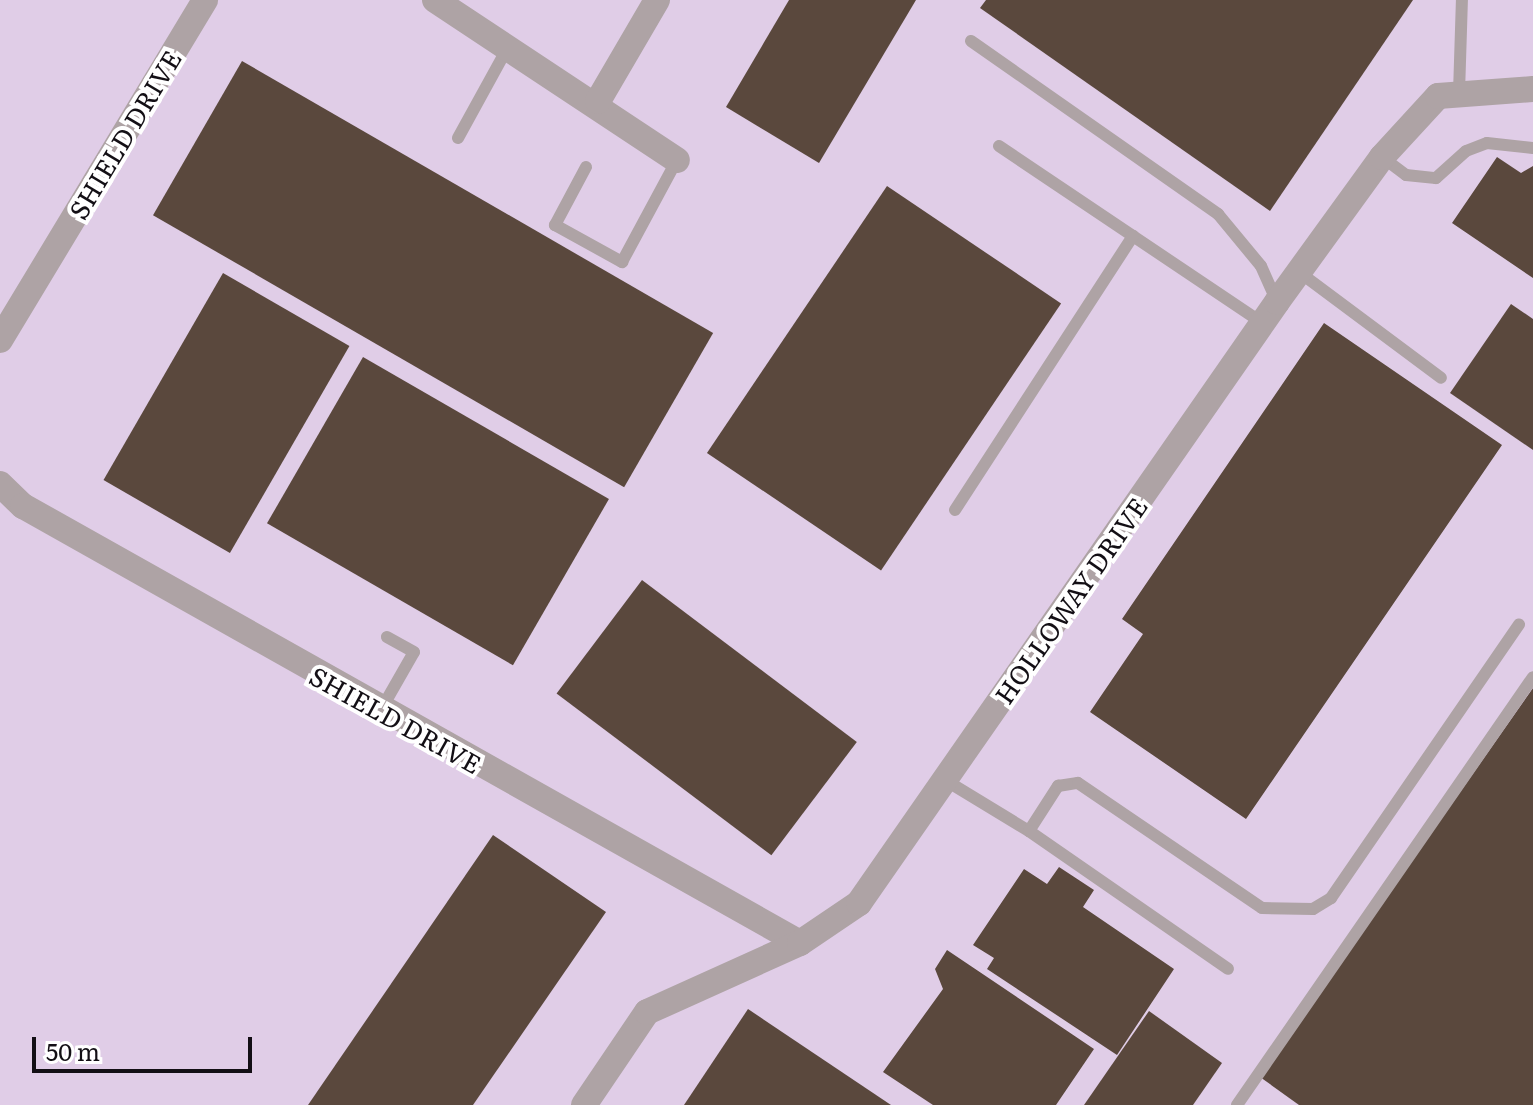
<!DOCTYPE html>
<html>
<head>
<meta charset="utf-8">
<style>
  body { margin:0 }
  #map { position:relative; width:1533px; height:1105px; overflow:hidden; background:#eadcf0; font-family:Literata,serif }
  div>[style] { position:absolute }
  [style*='--x'] { left:calc(var(--x)*1px); top:calc(var(--y)*1px); width:calc(var(--w)*1px); rotate:calc(var(--a)*1deg) }
  .built>* { inset:0; background:#e0cde7; transform-origin:0 0 }
  .building>* { inset:0; background:#5a483d; transform-origin:0 0 }
  .service>* { height:12px; margin:-6px; padding:0 6px; transform-origin:6px; border-radius:6px; background:#aea3a5 }
  .minor>* { height:26px; margin:-13px; padding:0 13px; transform-origin:13px; border-radius:13px; background:#aea3a5 }
  span { translate:-50% -50%; white-space:nowrap; text-align:center; line-height:1.15; -webkit-text-stroke:8px #fff; paint-order:stroke }
  .street-label { font-size:26px; color:#130f15 }
  .scale { position:absolute; left:32px; top:1037px; width:220px; height:36px; box-sizing:border-box; border:4px solid #130f15; border-top:0; padding-left:10px; font-size:24px; line-height:28px; white-space:nowrap; color:#130f15; -webkit-text-stroke:6px #fff; paint-order:stroke }
</style>
</head>
<body>
<div id="map">
  <div class="built">
    <i style="left:0;top:0;width:1533px;height:1105px"></i>
  </div>
  <div class="building">
    <i style="clip-path:polygon(789px 0,916px 0,819px 163px,726px 107px)"></i>
    <i style="clip-path:polygon(986px 0,1413px 0,1270px 211px,980px 8px)"></i>
    <i style="left:242px;top:61px;width:544px;height:178px;rotate:30deg"></i>
    <i style="clip-path:polygon(1497px 157px,1521px 173px,1533px 166px,1533px 278px,1452px 223px)"></i>
    <i style="left:887px;top:186px;width:210px;height:322px;rotate:34deg"></i>
    <i style="left:223px;top:273px;width:146px;height:239px;rotate:30deg"></i>
    <i style="clip-path:polygon(1511px 304px,1533px 319px,1533px 450px,1450px 393px)"></i>
    <i style="clip-path:polygon(1324px 323px,1502px 445px,1246px 819px,1090px 712px,1143px 634px,1122px 619px)"></i>
    <i style="left:363px;top:357px;width:284px;height:192px;rotate:30deg"></i>
    <i style="left:642px;top:580px;width:269px;height:142px;rotate:37deg"></i>
    <i style="clip-path:polygon(1533px 688px,1533px 1105px,1299px 1105px,1260px 1077px)"></i>
    <i style="clip-path:polygon(493px 835px,606px 912px,473px 1105px,308px 1105px)"></i>
    <i style="clip-path:polygon(1059px 867px,1094px 890px,1083px 907px,1174px 969px,1117px 1055px,987px 969px,994px 958px,973px 945px,1024px 869px,1047px 884px)"></i>
    <i style="clip-path:polygon(947px 950px,1094px 1049px,1056px 1105px,933px 1105px,883px 1072px,943px 989px,935px 969px)"></i>
    <i style="clip-path:polygon(748px 1009px,891px 1105px,684px 1105px)"></i>
    <i style="clip-path:polygon(1149px 1011px,1222px 1063px,1193px 1105px,1084px 1105px)"></i>
  </div>
  <div class="service">
    <i style="--x:971;--y:41;--w:302;--a:35"></i>
    <i style="--x:1218;--y:214;--w:67;--a:50.4"></i>
    <i style="--x:1261;--y:266;--w:39;--a:66"></i>
    <i style="--x:1459;--y:93;--w:93;--a:-88.2"></i>
    <i style="--x:458;--y:138;--w:104;--a:-61.2"></i>
    <i style="--x:999;--y:146;--w:317;--a:33.9"></i>
    <i style="--x:1382;--y:157;--w:30;--a:37"></i>
    <i style="--x:1406;--y:175;--w:30;--a:6"></i>
    <i style="--x:1436;--y:178;--w:40;--a:-42"></i>
    <i style="--x:1466;--y:151;--w:22;--a:-21"></i>
    <i style="--x:1487;--y:143;--w:46;--a:6.2"></i>
    <i style="--x:586;--y:167;--w:66;--a:118.1"></i>
    <i style="--x:555;--y:225;--w:77;--a:28.9"></i>
    <i style="--x:622;--y:262;--w:116;--a:-61.7"></i>
    <i style="--x:1299;--y:272;--w:177;--a:36.7"></i>
    <i style="--x:955;--y:510;--w:327;--a:-57"></i>
    <i style="--x:382;--y:708;--w:64;--a:-60.3"></i>
    <i style="--x:414;--y:652;--w:31;--a:-151"></i>
    <i style="--x:945;--y:780;--w:98;--a:31.3"></i>
    <i style="--x:1029;--y:831;--w:54;--a:-57.2"></i>
    <i style="--x:1058;--y:786;--w:20;--a:-9"></i>
    <i style="--x:1078;--y:783;--w:222;--a:34.2"></i>
    <i style="--x:1262;--y:908;--w:51;--a:1.1"></i>
    <i style="--x:1313;--y:909;--w:21;--a:-31"></i>
    <i style="--x:1331;--y:898;--w:332;--a:-55.5"></i>
    <i style="--x:1029;--y:831;--w:242;--a:34.7"></i>
    <i style="--x:1237;--y:1105;--w:520;--a:-55.33"></i>
  </div>
  <div class="minor">
    <i style="--x:435;--y:0;--w:290;--a:33.5"></i>
    <i style="--x:598;--y:101;--w:117;--a:-59.7"></i>
    <i style="--x:0;--y:340;--w:397;--a:-58.9"></i>
    <i style="--x:0;--y:484;--w:32;--a:44"></i>
    <i style="--x:23;--y:506;--w:891;--a:29.35"></i>
    <i style="--x:584;--y:1105;--w:112;--a:-55.9"></i>
    <i style="--x:647;--y:1012;--w:168;--a:-24.3"></i>
    <i style="--x:800;--y:943;--w:71;--a:-34.1"></i>
    <i style="--x:859;--y:903;--w:732;--a:-55.18"></i>
    <i style="--x:1277;--y:302;--w:179;--a:-54.1"></i>
    <i style="--x:1382;--y:157;--w:83;--a:-47.4"></i>
    <i style="--x:1438;--y:96;--w:95;--a:-4.2"></i>
  </div>
  <div class="street-label">
    <span style="left:124px;top:134px;rotate:-59deg">SHIELD DRIVE</span>
    <span style="left:1070px;top:600px;rotate:-55deg">HOLLOWAY DRIVE</span>
    <span style="left:396px;top:719px;rotate:29deg">SHIELD DRIVE</span>
  </div>
  <div class="scale">50 m</div>
</div>
</body>
</html>
